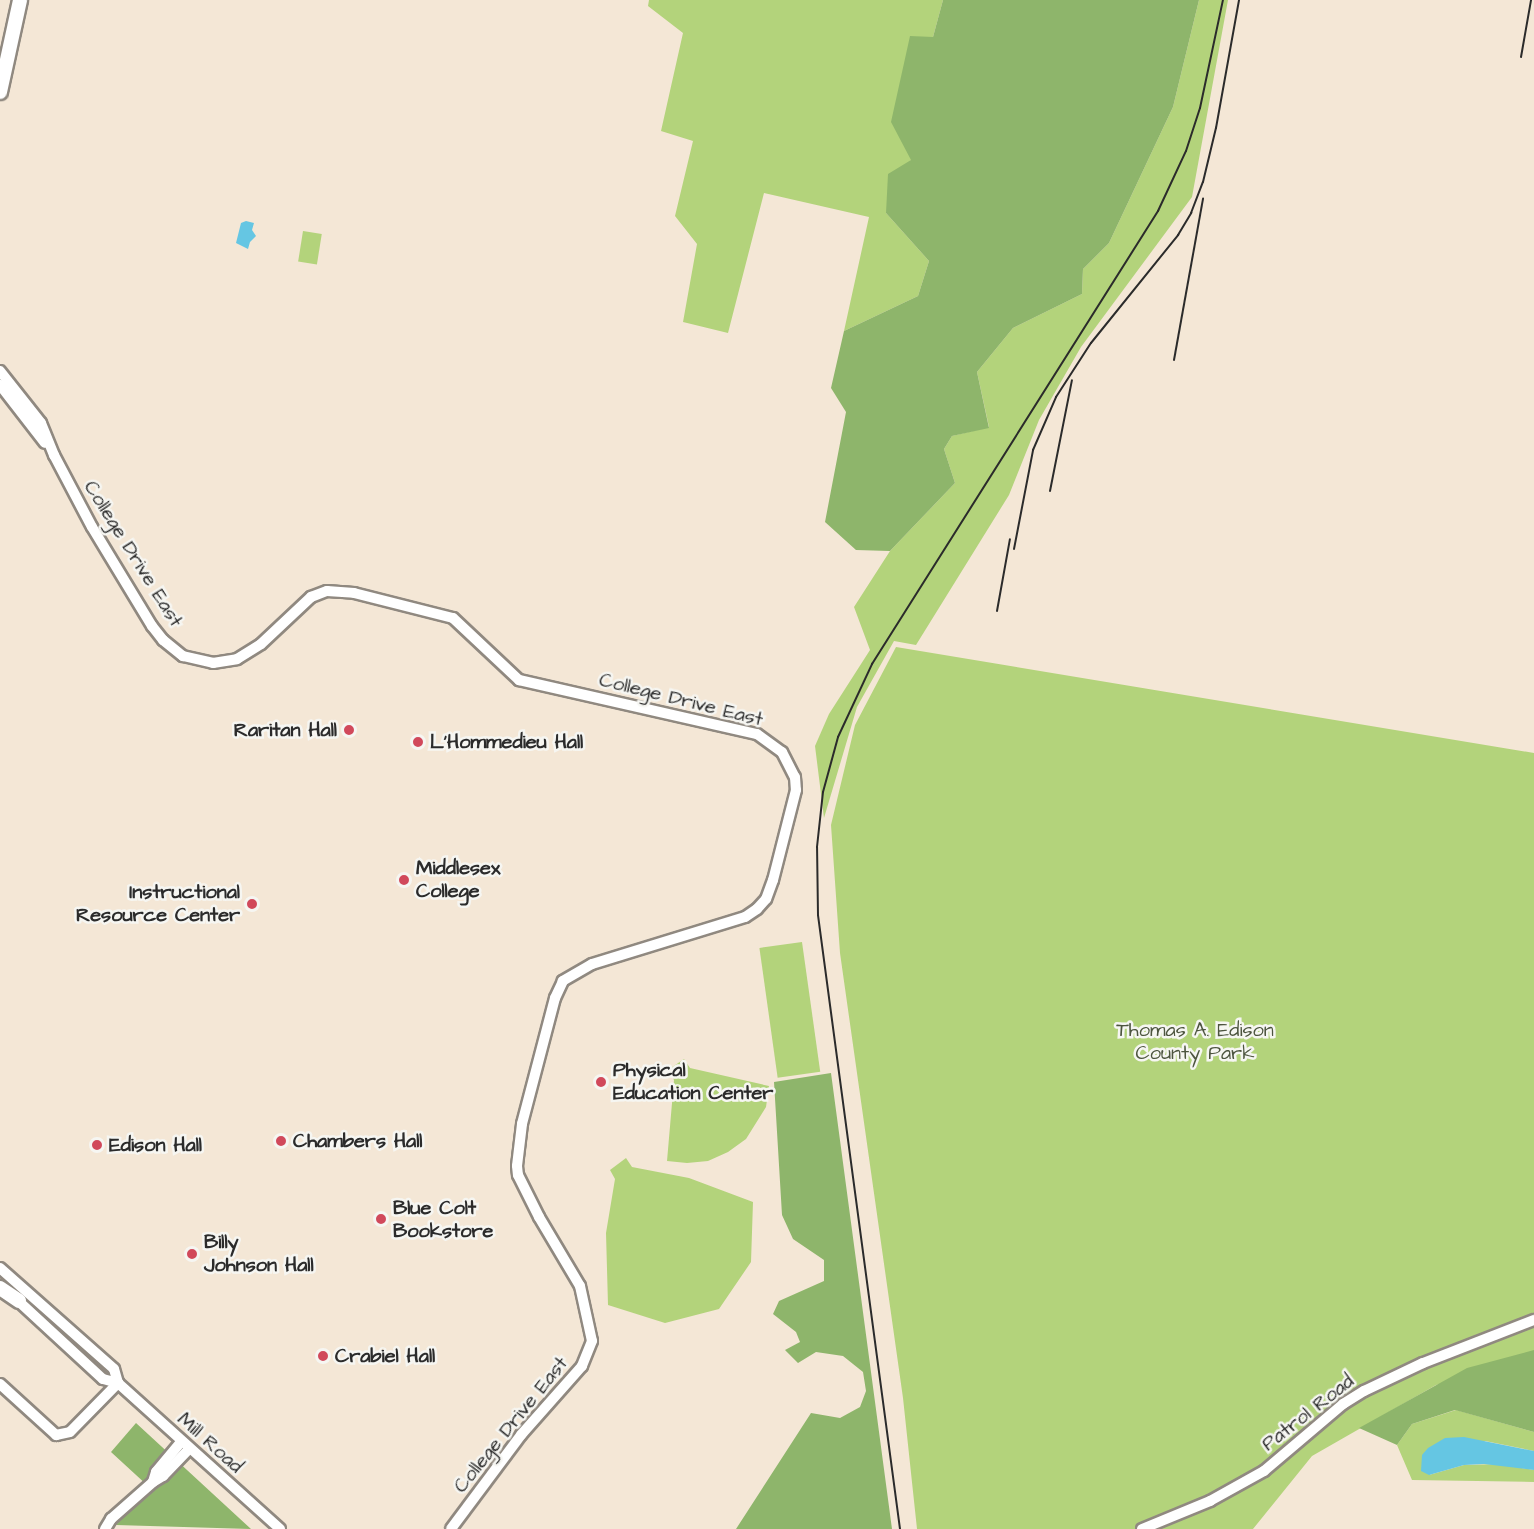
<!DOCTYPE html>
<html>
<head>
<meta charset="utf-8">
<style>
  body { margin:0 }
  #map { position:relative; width:1534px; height:1529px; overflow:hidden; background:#f4e7d6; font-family:"Architects Daughter",sans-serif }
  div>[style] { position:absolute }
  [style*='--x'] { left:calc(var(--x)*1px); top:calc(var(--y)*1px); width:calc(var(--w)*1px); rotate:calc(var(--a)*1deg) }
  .green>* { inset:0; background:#b3d37b; transform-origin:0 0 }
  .forest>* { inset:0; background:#8eb56b }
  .water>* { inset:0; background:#65c6e3 }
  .roads { filter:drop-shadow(2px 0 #908980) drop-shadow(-2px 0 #908980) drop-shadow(0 2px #908980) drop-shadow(0 -2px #908980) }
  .minor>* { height:10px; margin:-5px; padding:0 5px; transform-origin:5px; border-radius:5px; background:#fff }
  .major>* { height:14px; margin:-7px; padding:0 7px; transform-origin:7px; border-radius:7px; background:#fff }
  .rail>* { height:2px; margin:-1px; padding:0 1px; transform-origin:1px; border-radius:1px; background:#2b2b2b }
  .dots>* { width:16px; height:16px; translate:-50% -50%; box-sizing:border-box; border:3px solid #f6f6f2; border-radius:50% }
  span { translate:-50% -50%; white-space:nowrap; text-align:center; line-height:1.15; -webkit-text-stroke:5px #f6f6f2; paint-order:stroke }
  .street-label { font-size:20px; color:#2b2b2b }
  .poi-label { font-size:20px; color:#2b2b2b; font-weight:700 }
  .right { translate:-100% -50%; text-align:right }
  .left { translate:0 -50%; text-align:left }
  .park-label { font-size:20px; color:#4d553f }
</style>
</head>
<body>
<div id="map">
  <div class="green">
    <i style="clip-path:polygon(649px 0,943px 0,933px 37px,911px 160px,886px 213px,929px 261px,918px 296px,844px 331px,869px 217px,764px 193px,728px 333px,683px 322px,697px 244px,675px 216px,693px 141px,661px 131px,683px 33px,648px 6px)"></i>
    <i style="clip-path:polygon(1199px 0,1228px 0,1192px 197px,1081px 347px,1039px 420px,1009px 495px,916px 645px,894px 641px,857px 707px,824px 818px,815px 746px,829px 714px,870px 650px,854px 607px,890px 551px,955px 483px,944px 449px,952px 436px,989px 427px,977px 372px,1013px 328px,1082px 294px,1083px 269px,1109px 243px,1173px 107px)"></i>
    <i style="left:303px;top:231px;width:19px;height:31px;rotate:9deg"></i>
    <i style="clip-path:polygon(896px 647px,1534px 753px,1534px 1362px,1436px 1385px,1312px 1456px,1253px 1529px,917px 1529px,903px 1398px,840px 953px,831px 825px,855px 725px)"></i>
    <i style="left:802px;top:942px;width:131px;height:43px;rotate:82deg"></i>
    <i style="clip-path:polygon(684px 1059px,690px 1068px,769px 1086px,766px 1107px,746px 1139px,728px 1152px,708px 1161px,687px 1163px,667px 1161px,674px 1080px,668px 1070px)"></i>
    <i style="clip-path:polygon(626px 1158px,632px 1167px,689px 1178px,753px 1202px,751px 1262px,719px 1309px,665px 1323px,608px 1305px,606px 1233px,615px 1179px,610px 1170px)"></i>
    <i style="clip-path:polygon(1456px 1410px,1534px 1432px,1534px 1451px,1485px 1441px,1429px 1475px,1464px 1465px,1499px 1464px,1534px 1470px,1534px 1482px,1412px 1480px,1397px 1445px,1412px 1424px)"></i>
  </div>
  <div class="forest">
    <i style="clip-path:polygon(943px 0,1199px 0,1173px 107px,1109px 243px,1083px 269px,1082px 294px,1013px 328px,977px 372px,989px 428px,952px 436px,944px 449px,955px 483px,890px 551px,856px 550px,825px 522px,846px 412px,831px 388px,844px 331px,918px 296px,929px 261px,886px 213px,888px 174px,911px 160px,891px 122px,910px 36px,933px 37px)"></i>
    <i style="clip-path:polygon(831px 1073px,892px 1529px,736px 1529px,811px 1413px,840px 1418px,860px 1407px,866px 1391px,863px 1372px,843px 1356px,816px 1352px,798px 1363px,785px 1350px,800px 1342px,796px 1332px,773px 1314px,779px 1301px,824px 1281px,824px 1260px,793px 1239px,782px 1215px,774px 1082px)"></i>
    <i style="clip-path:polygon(1534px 1350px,1534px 1432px,1455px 1410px,1412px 1424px,1397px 1445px,1359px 1428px,1467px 1368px)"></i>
    <i style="clip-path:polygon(136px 1423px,251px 1529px,116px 1525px,148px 1486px,111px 1452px)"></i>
  </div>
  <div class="water">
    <i style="clip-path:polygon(246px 221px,254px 223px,252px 230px,256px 236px,250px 242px,248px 249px,236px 243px,241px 223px)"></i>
    <i style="clip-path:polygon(1464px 1437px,1534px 1451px,1534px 1470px,1484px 1464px,1464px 1465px,1429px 1475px,1421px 1471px,1422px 1455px,1428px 1448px,1445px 1438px)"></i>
  </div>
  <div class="roads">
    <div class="minor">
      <i style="--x:0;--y:371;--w:66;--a:51.7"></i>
      <i style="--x:41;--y:423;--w:35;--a:68"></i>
      <i style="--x:54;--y:455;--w:81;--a:62.2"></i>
      <i style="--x:92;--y:527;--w:116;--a:58.8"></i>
      <i style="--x:152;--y:626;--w:18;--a:52"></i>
      <i style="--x:163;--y:640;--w:26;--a:39"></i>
      <i style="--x:183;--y:656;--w:31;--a:13"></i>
      <i style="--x:213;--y:663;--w:24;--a:-9"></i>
      <i style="--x:237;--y:659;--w:28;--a:-32"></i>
      <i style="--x:261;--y:644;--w:69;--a:-43.2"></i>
      <i style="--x:311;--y:597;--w:17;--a:-21"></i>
      <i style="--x:327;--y:591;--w:27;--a:4"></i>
      <i style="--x:354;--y:593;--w:102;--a:14.2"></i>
      <i style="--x:453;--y:618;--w:91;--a:43.2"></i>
      <i style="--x:519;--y:680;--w:244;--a:12.8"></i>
      <i style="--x:757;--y:734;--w:31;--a:36"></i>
      <i style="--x:782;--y:752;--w:28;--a:63"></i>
      <i style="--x:795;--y:777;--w:13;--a:86"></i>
      <i style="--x:796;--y:790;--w:93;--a:104.3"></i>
      <i style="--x:773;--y:880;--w:20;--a:110"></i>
      <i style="--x:766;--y:899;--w:13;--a:132"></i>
      <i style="--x:757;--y:909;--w:14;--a:146"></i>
      <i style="--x:745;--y:917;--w:160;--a:162.9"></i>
      <i style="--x:592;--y:964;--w:34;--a:150"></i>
      <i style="--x:563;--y:981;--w:19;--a:115"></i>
      <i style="--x:555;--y:998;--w:130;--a:104.7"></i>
      <i style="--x:522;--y:1124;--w:42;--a:96.8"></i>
      <i style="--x:517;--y:1166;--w:9;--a:84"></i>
      <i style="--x:518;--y:1175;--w:47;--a:63.4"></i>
      <i style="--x:539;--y:1217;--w:80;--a:59.3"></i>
      <i style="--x:580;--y:1286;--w:56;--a:77.7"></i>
      <i style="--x:592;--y:1341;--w:27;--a:112"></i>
      <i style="--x:582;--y:1366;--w:92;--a:131.5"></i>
      <i style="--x:521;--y:1435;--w:117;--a:126.7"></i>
      <i style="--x:0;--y:385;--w:73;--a:52.2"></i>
      <i style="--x:0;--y:1268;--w:152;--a:41.5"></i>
      <i style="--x:114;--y:1369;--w:15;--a:74"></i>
      <i style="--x:14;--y:1297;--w:121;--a:42.7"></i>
      <i style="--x:103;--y:1379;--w:16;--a:15"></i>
      <i style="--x:118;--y:1383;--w:218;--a:42"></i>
      <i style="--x:0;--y:1384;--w:76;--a:42.3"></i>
      <i style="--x:56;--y:1435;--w:14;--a:-12"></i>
      <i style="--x:70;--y:1432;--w:69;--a:-45.6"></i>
      <i style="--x:181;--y:1442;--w:39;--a:130"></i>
      <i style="--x:156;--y:1472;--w:10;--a:107"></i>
      <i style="--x:153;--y:1482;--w:12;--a:-31"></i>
      <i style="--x:163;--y:1476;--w:37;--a:-46"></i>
      <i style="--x:105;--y:1529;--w:12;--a:-59"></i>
      <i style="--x:111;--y:1519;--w:56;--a:-41.4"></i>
      <i style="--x:1142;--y:1529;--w:74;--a:-22.4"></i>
      <i style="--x:1210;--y:1501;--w:62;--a:-29.1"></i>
      <i style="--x:1264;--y:1471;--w:104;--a:-40.3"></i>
      <i style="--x:1343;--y:1404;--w:25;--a:-32"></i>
      <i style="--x:1364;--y:1391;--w:65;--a:-25.4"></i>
      <i style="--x:1423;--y:1363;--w:119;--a:-21.2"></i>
    </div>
    <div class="major">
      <i style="--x:0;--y:92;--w:94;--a:-77.7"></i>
      <i style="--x:0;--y:1288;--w:23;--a:34"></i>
    </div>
  </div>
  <div class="rail">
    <i style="--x:1521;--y:57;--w:58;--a:-80"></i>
    <i style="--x:1174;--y:360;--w:164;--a:-79.8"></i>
    <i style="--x:1050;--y:491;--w:113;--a:-78.8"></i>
    <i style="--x:1014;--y:549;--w:101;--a:-79.1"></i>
    <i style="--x:1033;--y:450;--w:58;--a:-66.5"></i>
    <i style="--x:1056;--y:397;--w:64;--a:-57.1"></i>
    <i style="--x:1091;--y:343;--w:139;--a:-51.1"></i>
    <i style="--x:1178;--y:235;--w:26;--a:-59"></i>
    <i style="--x:1191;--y:213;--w:33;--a:-69"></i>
    <i style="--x:1203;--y:182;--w:56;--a:-76.5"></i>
    <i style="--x:1216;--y:128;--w:130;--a:-79.8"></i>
    <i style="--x:997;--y:611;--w:73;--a:-79.8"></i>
    <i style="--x:900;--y:1529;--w:619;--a:-97.61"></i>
    <i style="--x:818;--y:915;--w:68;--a:-90.8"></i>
    <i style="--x:817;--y:847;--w:55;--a:-83.8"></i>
    <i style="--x:823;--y:792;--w:57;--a:-74.7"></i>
    <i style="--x:838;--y:737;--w:81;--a:-65"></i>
    <i style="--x:872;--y:664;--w:536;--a:-57.73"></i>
    <i style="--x:1158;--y:211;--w:66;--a:-65"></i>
    <i style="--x:1186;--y:151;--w:45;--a:-72"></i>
    <i style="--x:1200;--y:108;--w:110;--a:-78"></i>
  </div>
  <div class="dots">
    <i style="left:349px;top:730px;background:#d1495b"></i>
    <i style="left:418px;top:742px;background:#d1495b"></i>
    <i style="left:404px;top:880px;background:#d1495b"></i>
    <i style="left:252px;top:904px;background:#d1495b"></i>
    <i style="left:601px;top:1082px;background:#d1495b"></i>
    <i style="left:281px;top:1141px;background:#d1495b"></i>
    <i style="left:97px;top:1145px;background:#d1495b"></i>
    <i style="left:381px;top:1219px;background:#d1495b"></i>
    <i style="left:192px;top:1254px;background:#d1495b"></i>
    <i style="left:323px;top:1356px;background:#d1495b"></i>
  </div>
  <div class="street-label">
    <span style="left:133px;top:554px;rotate:58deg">College Drive East</span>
    <span style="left:681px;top:700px;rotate:14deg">College Drive East</span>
    <span style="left:1308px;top:1413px;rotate:-38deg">Patrol Road</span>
    <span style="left:511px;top:1425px;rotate:-51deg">College Drive East</span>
    <span style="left:210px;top:1443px;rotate:42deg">Mill Road</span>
  </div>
  <div class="poi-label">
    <span class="right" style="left:337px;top:730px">Raritan Hall</span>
    <span class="left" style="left:430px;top:742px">L'Hommedieu Hall</span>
    <span class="left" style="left:416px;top:880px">Middlesex<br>College</span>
    <span class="right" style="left:240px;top:904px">Instructional<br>Resource Center</span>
    <span class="left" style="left:613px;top:1082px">Physical<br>Education Center</span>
    <span class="left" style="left:293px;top:1141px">Chambers Hall</span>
    <span class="left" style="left:109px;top:1145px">Edison Hall</span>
    <span class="left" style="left:393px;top:1220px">Blue Colt<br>Bookstore</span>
    <span class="left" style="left:204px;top:1254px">Billy<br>Johnson Hall</span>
    <span class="left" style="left:335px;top:1356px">Crabiel Hall</span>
  </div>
  <div class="park-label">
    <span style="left:1195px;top:1042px">Thomas A. Edison<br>County Park</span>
  </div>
</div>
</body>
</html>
